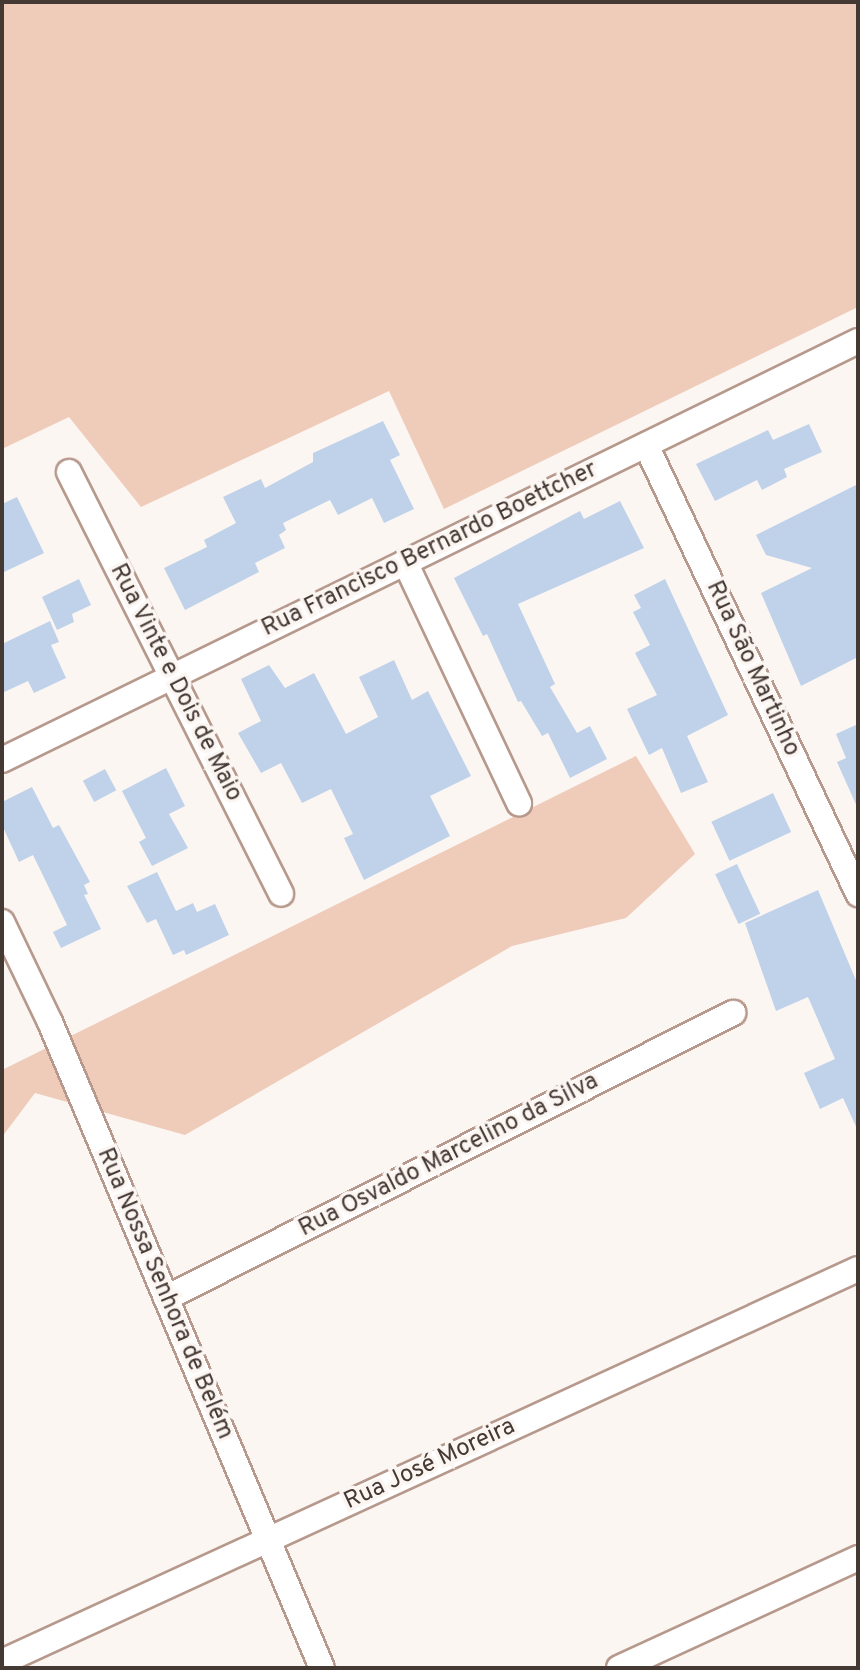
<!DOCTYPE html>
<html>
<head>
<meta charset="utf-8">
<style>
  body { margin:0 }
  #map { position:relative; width:860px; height:1670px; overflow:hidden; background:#fcf6f3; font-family:Overpass,sans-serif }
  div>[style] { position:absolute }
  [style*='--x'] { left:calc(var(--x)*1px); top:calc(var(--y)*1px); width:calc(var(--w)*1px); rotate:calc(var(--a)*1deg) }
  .green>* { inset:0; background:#efcbba }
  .building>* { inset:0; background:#bfd2ea; transform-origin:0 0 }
  .roads { filter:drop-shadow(2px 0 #b6998c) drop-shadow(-2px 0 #b6998c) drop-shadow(0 2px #b6998c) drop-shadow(0 -2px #b6998c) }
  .minor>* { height:24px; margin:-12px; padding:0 12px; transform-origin:12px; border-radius:12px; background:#fff }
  span { translate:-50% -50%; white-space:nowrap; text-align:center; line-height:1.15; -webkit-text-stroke:7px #fcf6f3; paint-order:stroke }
  .street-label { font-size:24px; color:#453934 }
  .frame { position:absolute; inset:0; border:4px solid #453934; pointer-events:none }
</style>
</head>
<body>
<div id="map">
  <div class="green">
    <i style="clip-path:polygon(2px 2px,858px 2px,858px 307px,444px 509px,389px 391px,141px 507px,69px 417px,2px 449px)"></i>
    <i style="clip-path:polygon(636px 756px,695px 854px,626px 918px,512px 946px,185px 1135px,35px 1093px,2px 1137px,2px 1070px)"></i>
  </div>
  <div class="building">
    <i style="clip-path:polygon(383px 421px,400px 455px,390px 460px,414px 509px,384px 523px,372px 498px,338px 515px,330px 500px,283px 523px,286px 530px,279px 535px,285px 548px,255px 563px,259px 572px,185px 610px,164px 568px,207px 547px,204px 540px,236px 523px,223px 497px,261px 479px,265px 488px,313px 462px,313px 453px)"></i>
    <i style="clip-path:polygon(809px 424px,822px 452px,784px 469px,787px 477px,762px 490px,757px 480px,715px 501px,696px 464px,768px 430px,773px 440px)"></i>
    <i style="clip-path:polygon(858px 484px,858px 657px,801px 686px,761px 593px,812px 568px,766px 555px,756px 535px)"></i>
    <i style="clip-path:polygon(17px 497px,44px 553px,2px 573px,2px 504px)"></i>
    <i style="clip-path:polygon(620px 501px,644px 548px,518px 604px,555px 684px,550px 687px,577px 733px,590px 726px,607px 759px,570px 778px,548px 733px,542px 736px,521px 701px,518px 702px,487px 634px,483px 636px,454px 578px,580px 511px,584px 519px)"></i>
    <i style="clip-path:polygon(79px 579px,91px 605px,72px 614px,74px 622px,57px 630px,42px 597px)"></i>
    <i style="clip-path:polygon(665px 579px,728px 715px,687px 736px,708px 782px,681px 793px,662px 748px,649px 755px,627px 709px,657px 695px,635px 653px,650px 645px,633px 612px,641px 608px,634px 595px)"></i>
    <i style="clip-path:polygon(50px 621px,59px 642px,51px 645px,66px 678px,34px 693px,28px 681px,2px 693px,2px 644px)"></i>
    <i style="clip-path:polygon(394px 660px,412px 700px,428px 691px,471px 776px,430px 796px,450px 836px,364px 880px,344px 838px,353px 834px,331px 789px,302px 803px,281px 763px,261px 773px,238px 733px,261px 721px,241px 679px,269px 665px,285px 688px,314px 673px,346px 734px,378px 717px,359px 677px)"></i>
    <i style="clip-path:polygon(858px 724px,858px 809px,837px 762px,846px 758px,836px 734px)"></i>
    <i style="clip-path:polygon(166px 768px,185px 806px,169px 814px,188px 848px,152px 866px,139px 842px,146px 838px,122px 791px)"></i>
    <i style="left:105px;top:769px;width:24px;height:25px;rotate:62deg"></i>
    <i style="clip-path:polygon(32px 787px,53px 828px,59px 825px,90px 882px,84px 885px,88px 894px,84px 895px,101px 929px,61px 948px,53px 932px,67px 925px,33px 855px,19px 862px,2px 825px,2px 802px)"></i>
    <i style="left:773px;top:793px;width:43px;height:68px;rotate:65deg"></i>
    <i style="left:737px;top:864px;width:55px;height:24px;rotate:65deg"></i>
    <i style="clip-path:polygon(157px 872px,176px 911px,193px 903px,197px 912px,215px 904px,229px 935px,186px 955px,184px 950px,173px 955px,156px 919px,147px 923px,127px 886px)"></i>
    <i style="clip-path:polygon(818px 890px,858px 985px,858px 1131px,843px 1098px,820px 1109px,804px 1073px,835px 1059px,808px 997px,776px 1011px,745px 923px)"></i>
  </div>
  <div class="roads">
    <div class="minor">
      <i style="--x:646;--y:445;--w:497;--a:64.7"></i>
      <i style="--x:69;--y:472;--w:472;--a:63.3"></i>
      <i style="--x:405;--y:562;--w:267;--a:64.7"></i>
      <i style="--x:2;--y:760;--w:953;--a:-26.08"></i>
      <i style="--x:2;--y:922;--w:111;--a:64.4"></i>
      <i style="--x:50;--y:1022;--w:701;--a:67.17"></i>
      <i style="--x:166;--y:1298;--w:635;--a:-26.69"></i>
      <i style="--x:2;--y:1662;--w:942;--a:-24.66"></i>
      <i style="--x:619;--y:1668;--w:263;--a:-24.7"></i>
    </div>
  </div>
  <div class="street-label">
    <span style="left:430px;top:550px;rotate:-26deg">Rua Francisco Bernardo Boettcher</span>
    <span style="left:752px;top:669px;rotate:65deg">Rua São Martinho</span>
    <span style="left:175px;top:683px;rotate:63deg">Rua Vinte e Dois de Maio</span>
    <span style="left:449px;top:1156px;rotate:-27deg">Rua Osvaldo Marcelino da Silva</span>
    <span style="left:164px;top:1294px;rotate:67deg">Rua Nossa Senhora de Belém</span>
    <span style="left:430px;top:1465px;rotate:-25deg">Rua José Moreira</span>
  </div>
  <div class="frame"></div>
</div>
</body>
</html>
